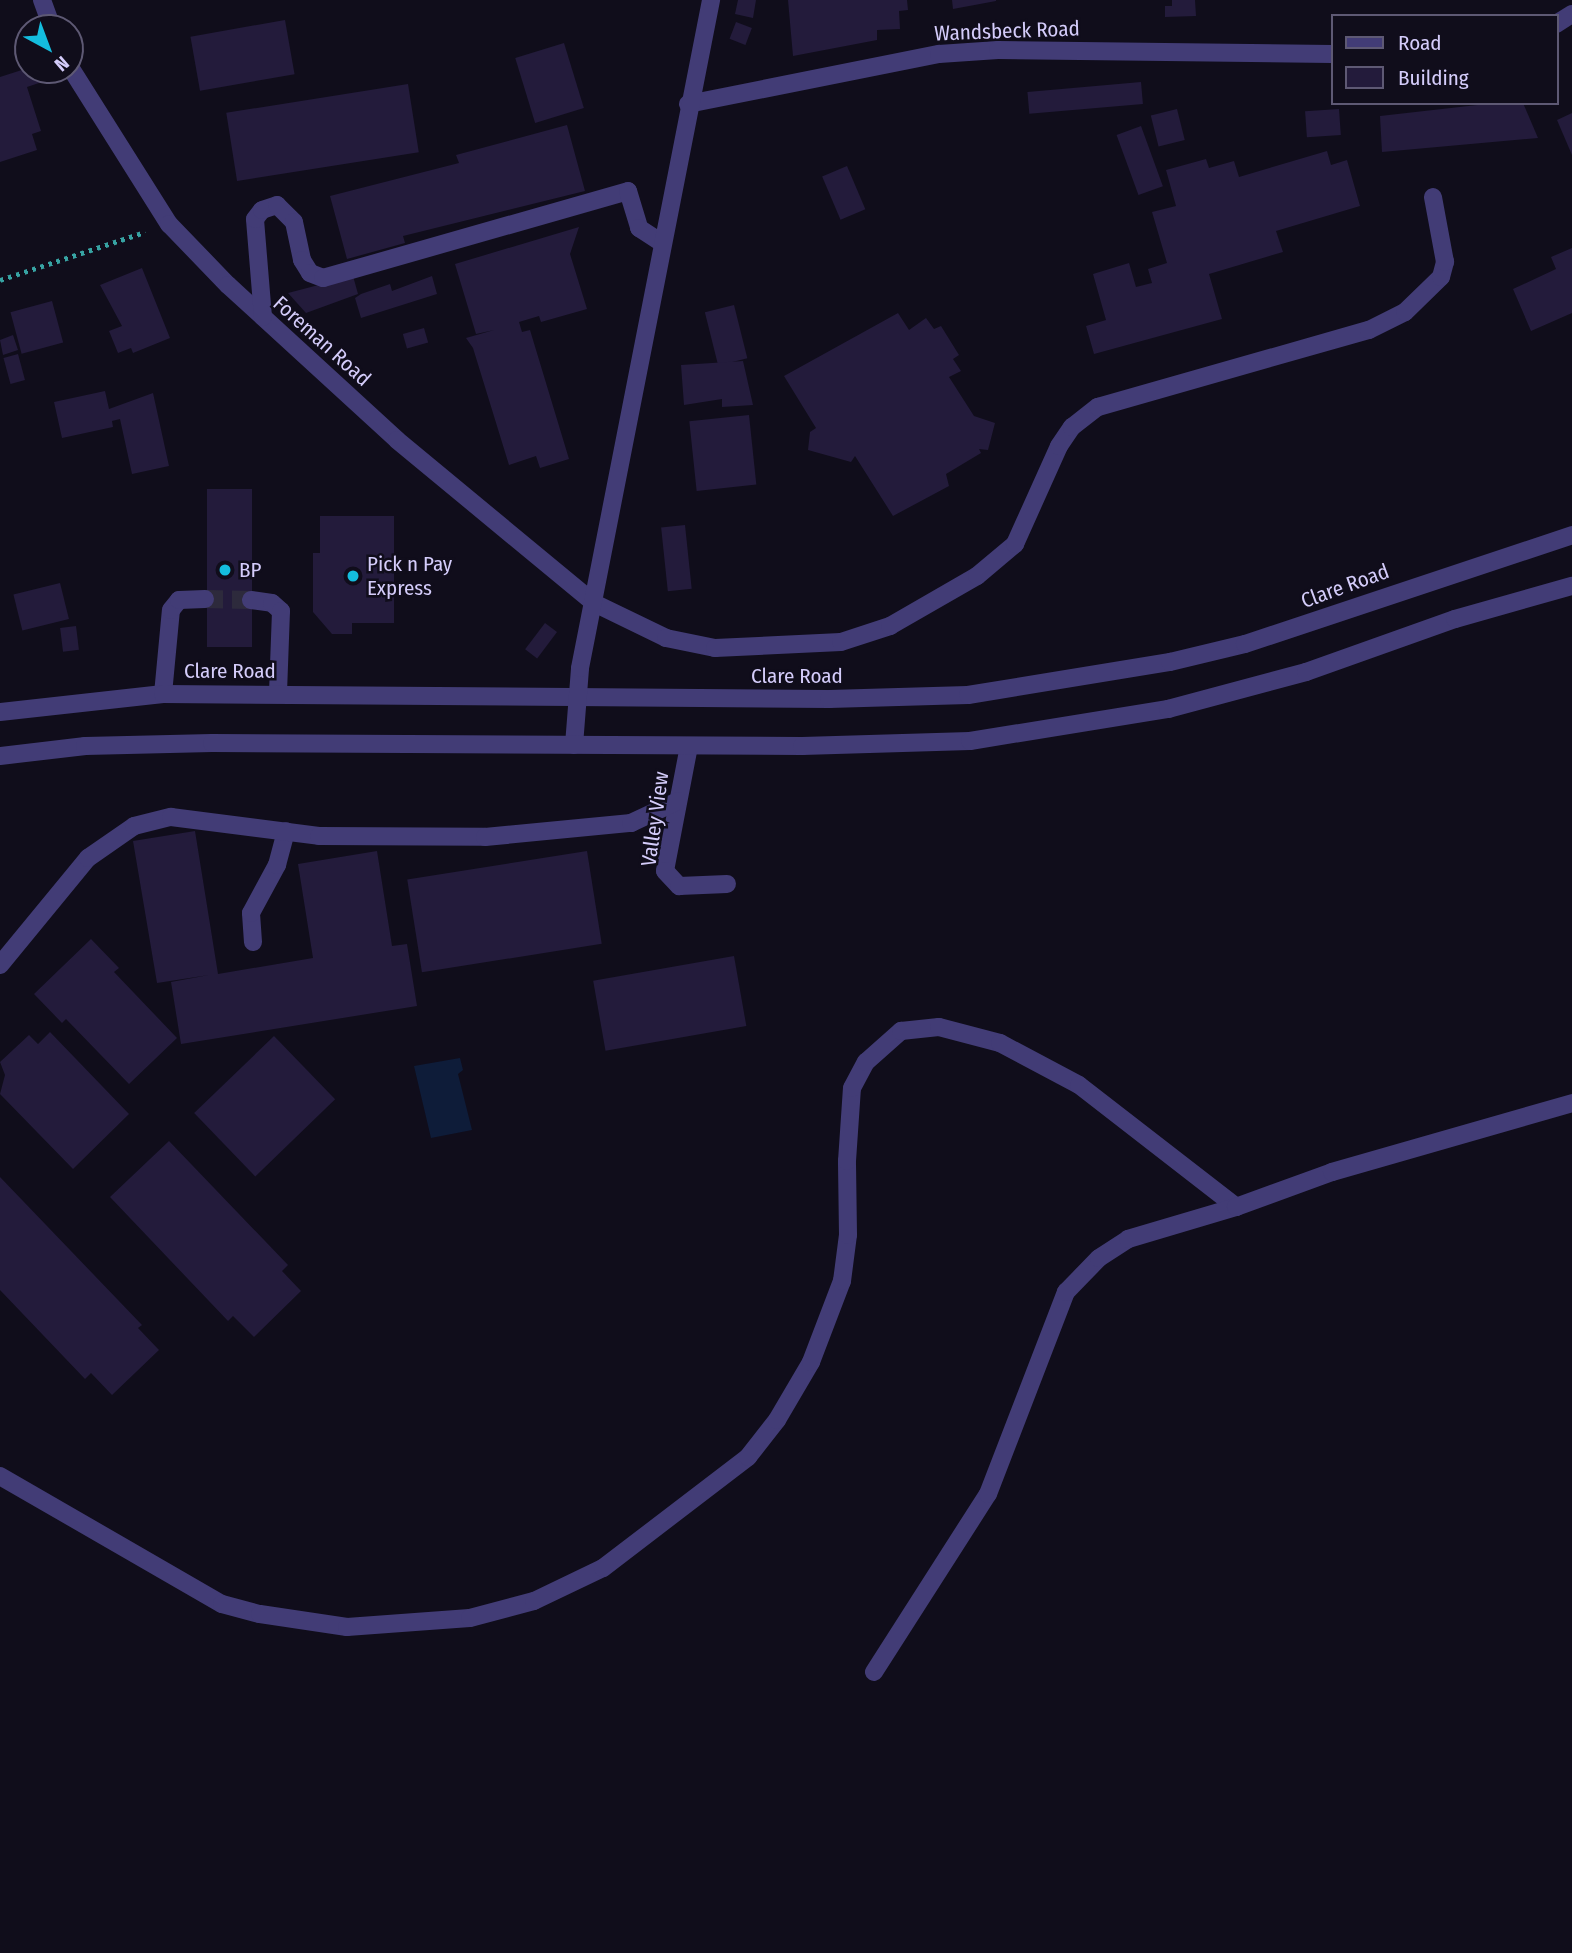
<!DOCTYPE html>
<html>
<head>
<meta charset="utf-8">
<style>
  body { margin:0 }
  #map { position:relative; width:1572px; height:1953px; overflow:hidden; background:#100d1b; font-family:"Fira Sans Condensed",sans-serif }
  div>[style] { position:absolute }
  [style*='--x'] { left:calc(var(--x)*1px); top:calc(var(--y)*1px); width:calc(var(--w)*1px); rotate:calc(var(--a)*1deg) }
  .water>* { inset:0; background:#0e1c39 }
  .building>* { inset:0; background:#231b3b; transform-origin:0 0 }
  .minor-tunnel>* { height:18px; margin-top:-9px; transform-origin:0; background:repeating-linear-gradient(90deg,#2d2a3c 0 18px,transparent 0 27px) }
  .path>* { height:4.5px; margin-top:-2.25px; transform-origin:0; background:repeating-linear-gradient(90deg,#37a3a3 0 3.5px,transparent 0 8.5px) }
  .minor>* { height:18px; margin:-9px; padding:0 9px; transform-origin:9px; border-radius:9px; background:#423c76 }
  .dots>* { width:19px; height:19px; translate:-50% -50%; box-sizing:border-box; border:4px solid #100d1b; border-radius:50% }
  span { translate:-50% -50%; white-space:nowrap; text-align:center; line-height:1.15; -webkit-text-stroke:5px #100d1b; paint-order:stroke }
  .street-label { font-size:21px; color:#d4ccfa }
  .poi-label { font-size:21px; color:#d4ccfa }
  .left { translate:0 -50%; text-align:left }
  .legend { position:absolute; left:1331px; top:14px; width:228px; height:91px; box-sizing:border-box; background:#100d1b; border:2px solid #5e5974; margin:0; padding:9px 12px; list-style:none; font-size:21px; color:#d4ccfa }
  .legend li { display:flex; align-items:center; gap:14px; height:35px }
  .legend b { width:35px; border:2px solid #5e5974 }
  .north { position:absolute; left:14px; top:14px; width:70px; height:70px; box-sizing:border-box; background:#100d1b; border:2px solid #5e5974; border-radius:50%; rotate:139deg; font-size:19px; font-weight:700; line-height:28px; text-align:center; color:#d4ccfa }
  .north::after { content:''; display:block; margin:auto; width:24px; height:32px; background:#14bdde; clip-path:polygon(50% 0,100% 100%,50% 72%,0 100%) }
</style>
</head>
<body>
<div id="map">
  <div class="water">
    <i style="clip-path:polygon(460px 1058px,463px 1070px,458px 1074px,472px 1130px,431px 1138px,414px 1066px)"></i>
  </div>
  <div class="building">
    <i style="clip-path:polygon(738px 0,756px 0,753px 18px,735px 14px)"></i>
    <i style="clip-path:polygon(788px 0,907px 0,908px 10px,899px 11px,900px 29px,877px 30px,877px 40px,793px 56px)"></i>
    <i style="clip-path:polygon(952px 0,996px 0,996px 1px,953px 9px)"></i>
    <i style="clip-path:polygon(1172px 0,1195px 0,1196px 16px,1165px 17px,1165px 6px,1172px 6px)"></i>
    <i style="left:285px;top:20px;width:55px;height:96px;rotate:80deg"></i>
    <i style="left:736px;top:22px;width:17px;height:18px;rotate:21deg"></i>
    <i style="left:564px;top:43px;width:68px;height:51px;rotate:73deg"></i>
    <i style="clip-path:polygon(28px 68px,45px 70px,48px 80px,27px 87px,41px 131px,32px 134px,37px 150px,0 162px,0 77px)"></i>
    <i style="left:1141px;top:82px;width:22px;height:114px;rotate:85deg"></i>
    <i style="left:408px;top:84px;width:69px;height:184px;rotate:81deg"></i>
    <i style="clip-path:polygon(1495px 103px,1523px 103px,1538px 138px,1382px 152px,1380px 116px)"></i>
    <i style="left:1177px;top:109px;width:32px;height:27px;rotate:76deg"></i>
    <i style="left:1339px;top:109px;width:26px;height:34px;rotate:86deg"></i>
    <i style="clip-path:polygon(1572px 113px,1572px 155px,1557px 120px)"></i>
    <i style="clip-path:polygon(567px 125px,585px 191px,403px 236px,405px 243px,347px 259px,330px 196px,459px 163px,456px 155px)"></i>
    <i style="left:1141px;top:126px;width:64px;height:26px;rotate:70deg"></i>
    <i style="clip-path:polygon(1327px 151px,1331px 165px,1347px 160px,1360px 206px,1276px 231px,1283px 252px,1209px 274px,1222px 319px,1094px 354px,1086px 326px,1106px 320px,1093px 274px,1129px 263px,1136px 287px,1152px 283px,1148px 269px,1167px 263px,1152px 212px,1176px 206px,1166px 170px,1206px 159px,1209px 168px,1234px 161px,1239px 177px)"></i>
    <i style="left:847px;top:166px;width:47px;height:27px;rotate:67deg"></i>
    <i style="clip-path:polygon(579px 227px,570px 254px,587px 309px,541px 322px,539px 316px,519px 322px,522px 332px,530px 330px,569px 459px,540px 468px,536px 456px,509px 465px,473px 348px,466px 338px,494px 330px,476px 334px,455px 264px)"></i>
    <i style="clip-path:polygon(1572px 248px,1572px 313px,1531px 331px,1513px 289px,1556px 269px,1551px 257px)"></i>
    <i style="clip-path:polygon(142px 268px,170px 338px,133px 353px,131px 348px,118px 353px,109px 331px,122px 326px,100px 285px)"></i>
    <i style="clip-path:polygon(353px 276px,358px 294px,306px 313px,288px 293px)"></i>
    <i style="clip-path:polygon(432px 276px,437px 294px,361px 318px,355px 298px,361px 294px,390px 284px,392px 291px)"></i>
    <i style="left:52px;top:301px;width:43px;height:43px;rotate:75deg"></i>
    <i style="left:734px;top:305px;width:55px;height:30px;rotate:76deg"></i>
    <i style="clip-path:polygon(898px 313px,909px 330px,926px 318px,934px 329px,941px 326px,959px 355px,953px 359px,961px 371px,949px 377px,974px 416px,995px 423px,988px 450px,979px 449px,981px 453px,946px 474px,949px 486px,893px 516px,855px 456px,851px 462px,808px 450px,810px 432px,816px 428px,784px 376px)"></i>
    <i style="left:424px;top:328px;width:15px;height:22px;rotate:74deg"></i>
    <i style="clip-path:polygon(13px 335px,18px 350px,3px 355px,0 340px)"></i>
    <i style="left:18px;top:354px;width:27px;height:15px;rotate:75deg"></i>
    <i style="clip-path:polygon(743px 361px,753px 405px,722px 407px,722px 399px,684px 405px,681px 365px)"></i>
    <i style="clip-path:polygon(105px 391px,109px 409px,153px 393px,169px 466px,132px 474px,120px 419px,112px 421px,113px 427px,62px 438px,54px 402px)"></i>
    <i style="left:749px;top:415px;width:70px;height:60px;rotate:84deg"></i>
    <i style="left:207px;top:489px;width:45px;height:158px"></i>
    <i style="clip-path:polygon(320px 516px,394px 516px,394px 623px,352px 623px,352px 634px,332px 634px,313px 612px,313px 553px,320px 553px)"></i>
    <i style="left:685px;top:525px;width:64px;height:24px;rotate:84deg"></i>
    <i style="left:60px;top:583px;width:37px;height:48px;rotate:76deg"></i>
    <i style="left:545px;top:623px;width:15px;height:33px;rotate:37deg"></i>
    <i style="left:76px;top:626px;width:24px;height:16px;rotate:83deg"></i>
    <i style="clip-path:polygon(195px 831px,218px 974px,313px 958px,298px 864px,377px 851px,392px 946px,407px 944px,417px 1006px,181px 1044px,171px 982px,209px 975px,157px 983px,133px 841px)"></i>
    <i style="left:587px;top:851px;width:94px;height:182px;rotate:81deg"></i>
    <i style="clip-path:polygon(91px 939px,119px 968px,114px 972px,177px 1038px,129px 1084px,66px 1019px,62px 1023px,34px 994px)"></i>
    <i style="left:734px;top:956px;width:71px;height:143px;rotate:80deg"></i>
    <i style="clip-path:polygon(50px 1032px,129px 1114px,73px 1169px,0 1094px,5px 1075px,0 1062px,29px 1035px,38px 1044px)"></i>
    <i style="left:274px;top:1036px;width:88px;height:111px;rotate:46deg"></i>
    <i style="clip-path:polygon(169px 1141px,288px 1265px,282px 1271px,301px 1291px,254px 1337px,233px 1316px,228px 1321px,110px 1197px)"></i>
    <i style="clip-path:polygon(0 1177px,142px 1325px,138px 1328px,159px 1350px,112px 1395px,91px 1373px,85px 1379px,0 1290px)"></i>
  </div>
  <div class="minor-tunnel">
    <i style="--x:205;--y:599;--w:46;--a:1.2"></i>
  </div>
  <div class="path">
    <i style="--x:0;--y:280;--w:153;--a:-18.3"></i>
  </div>
  <div class="minor">
    <i style="--x:42;--y:0;--w:30;--a:70"></i>
    <i style="--x:1556;--y:24;--w:19;--a:-32"></i>
    <i style="--x:70;--y:67;--w:186;--a:57.8"></i>
    <i style="--x:169;--y:224;--w:85;--a:46"></i>
    <i style="--x:228;--y:285;--w:229;--a:42.5"></i>
    <i style="--x:397;--y:440;--w:256;--a:39.6"></i>
    <i style="--x:594;--y:603;--w:80;--a:25.9"></i>
    <i style="--x:666;--y:638;--w:50;--a:11.5"></i>
    <i style="--x:715;--y:648;--w:126;--a:-2.7"></i>
    <i style="--x:841;--y:642;--w:52;--a:-18.1"></i>
    <i style="--x:890;--y:626;--w:100;--a:-29.9"></i>
    <i style="--x:977;--y:576;--w:50;--a:-40.1"></i>
    <i style="--x:1015;--y:544;--w:107;--a:-65.8"></i>
    <i style="--x:1059;--y:446;--w:23;--a:-56"></i>
    <i style="--x:1072;--y:427;--w:33;--a:-38"></i>
    <i style="--x:1098;--y:407;--w:282;--a:-15.9"></i>
    <i style="--x:1369;--y:330;--w:40;--a:-26.6"></i>
    <i style="--x:1405;--y:312;--w:50;--a:-44.2"></i>
    <i style="--x:1441;--y:277;--w:16;--a:-75"></i>
    <i style="--x:1445;--y:262;--w:66;--a:-100.5"></i>
    <i style="--x:688;--y:104;--w:256;--a:-11.3"></i>
    <i style="--x:939;--y:54;--w:59;--a:-3.9"></i>
    <i style="--x:998;--y:50;--w:334;--a:0.7"></i>
    <i style="--x:263;--y:317;--w:98;--a:-94.7"></i>
    <i style="--x:255;--y:219;--w:11;--a:-52"></i>
    <i style="--x:262;--y:210;--w:16;--a:-18"></i>
    <i style="--x:277;--y:205;--w:24;--a:45"></i>
    <i style="--x:294;--y:222;--w:39;--a:78"></i>
    <i style="--x:302;--y:260;--w:15;--a:58"></i>
    <i style="--x:310;--y:273;--w:14;--a:21"></i>
    <i style="--x:323;--y:278;--w:317;--a:-15.9"></i>
    <i style="--x:628;--y:191;--w:39;--a:73"></i>
    <i style="--x:639;--y:228;--w:27;--a:33"></i>
    <i style="--x:251;--y:600;--w:21;--a:8"></i>
    <i style="--x:272;--y:603;--w:12;--a:42"></i>
    <i style="--x:281;--y:611;--w:83;--a:92.1"></i>
    <i style="--x:163;--y:694;--w:84;--a:-84.6"></i>
    <i style="--x:171;--y:610;--w:13;--a:-51"></i>
    <i style="--x:179;--y:600;--w:26;--a:-2"></i>
    <i style="--x:0;--y:712;--w:164;--a:-6.3"></i>
    <i style="--x:163;--y:694;--w:666;--a:0.43"></i>
    <i style="--x:829;--y:699;--w:139;--a:-1.6"></i>
    <i style="--x:968;--y:695;--w:205;--a:-9.3"></i>
    <i style="--x:1170;--y:662;--w:77;--a:-13.5"></i>
    <i style="--x:1245;--y:644;--w:345;--a:-18.4"></i>
    <i style="--x:574;--y:745;--w:77;--a:-85.5"></i>
    <i style="--x:580;--y:668;--w:681;--a:-78.9"></i>
    <i style="--x:689;--y:746;--w:127;--a:100.9"></i>
    <i style="--x:665;--y:871;--w:21;--a:47"></i>
    <i style="--x:679;--y:886;--w:48;--a:-2.4"></i>
    <i style="--x:0;--y:756;--w:86;--a:-6.7"></i>
    <i style="--x:85;--y:746;--w:127;--a:-1.4"></i>
    <i style="--x:212;--y:743;--w:590;--a:0.29"></i>
    <i style="--x:802;--y:746;--w:168;--a:-1.7"></i>
    <i style="--x:970;--y:741;--w:201;--a:-9.2"></i>
    <i style="--x:1168;--y:709;--w:143;--a:-15"></i>
    <i style="--x:1306;--y:672;--w:158;--a:-19.6"></i>
    <i style="--x:1455;--y:619;--w:122;--a:-15.8"></i>
    <i style="--x:253;--y:942;--w:29;--a:-94"></i>
    <i style="--x:251;--y:913;--w:55;--a:-61.6"></i>
    <i style="--x:277;--y:865;--w:35;--a:-75"></i>
    <i style="--x:0;--y:965;--w:139;--a:-50.6"></i>
    <i style="--x:88;--y:858;--w:56;--a:-34.8"></i>
    <i style="--x:134;--y:826;--w:38;--a:-14"></i>
    <i style="--x:171;--y:817;--w:149;--a:7.3"></i>
    <i style="--x:319;--y:836;--w:166;--a:0.3"></i>
    <i style="--x:485;--y:837;--w:147;--a:-5.5"></i>
    <i style="--x:631;--y:823;--w:52;--a:-25.1"></i>
    <i style="--x:0;--y:1476;--w:256;--a:30"></i>
    <i style="--x:222;--y:1604;--w:39;--a:15"></i>
    <i style="--x:260;--y:1614;--w:88;--a:8.5"></i>
    <i style="--x:347;--y:1627;--w:123;--a:-4.2"></i>
    <i style="--x:470;--y:1618;--w:66;--a:-14.9"></i>
    <i style="--x:534;--y:1601;--w:76;--a:-25.6"></i>
    <i style="--x:603;--y:1568;--w:183;--a:-37.4"></i>
    <i style="--x:748;--y:1457;--w:47;--a:-51.9"></i>
    <i style="--x:777;--y:1420;--w:67;--a:-59.6"></i>
    <i style="--x:811;--y:1362;--w:87;--a:-69.1"></i>
    <i style="--x:842;--y:1281;--w:46;--a:-82.6"></i>
    <i style="--x:848;--y:1235;--w:74;--a:-90.8"></i>
    <i style="--x:847;--y:1161;--w:73;--a:-86.1"></i>
    <i style="--x:852;--y:1088;--w:30;--a:-62"></i>
    <i style="--x:866;--y:1062;--w:47;--a:-41.5"></i>
    <i style="--x:901;--y:1031;--w:38;--a:-6"></i>
    <i style="--x:939;--y:1027;--w:63;--a:14.7"></i>
    <i style="--x:1000;--y:1043;--w:89;--a:28"></i>
    <i style="--x:1079;--y:1085;--w:199;--a:37.8"></i>
    <i style="--x:874;--y:1672;--w:211;--a:-57.4"></i>
    <i style="--x:988;--y:1494;--w:217;--a:-68.9"></i>
    <i style="--x:1066;--y:1292;--w:47;--a:-45.9"></i>
    <i style="--x:1099;--y:1258;--w:35;--a:-33"></i>
    <i style="--x:1128;--y:1239;--w:113;--a:-16.5"></i>
    <i style="--x:1236;--y:1207;--w:102;--a:-20"></i>
    <i style="--x:1332;--y:1172;--w:250;--a:-16"></i>
  </div>
  <div class="dots">
    <i style="left:225px;top:570px;background:#14bdde"></i>
    <i style="left:353px;top:576px;background:#14bdde"></i>
  </div>
  <div class="street-label">
    <span style="left:1007px;top:31px;rotate:-2deg">Wandsbeck Road</span>
    <span style="left:322px;top:341px;rotate:42deg">Foreman Road</span>
    <span style="left:1345px;top:586px;rotate:-20deg">Clare Road</span>
    <span style="left:230px;top:671px">Clare Road</span>
    <span style="left:797px;top:676px">Clare Road</span>
    <span style="left:655px;top:819px;rotate:-82deg">Valley View</span>
  </div>
  <div class="poi-label">
    <span class="left" style="left:367px;top:576px">Pick n Pay<br>Express</span>
    <span class="left" style="left:239px;top:570px">BP</span>
  </div>
  <ul class="legend">
  <li><b style="height:9px;background:#423c76"></b>Road</li>
  <li><b style="height:19px;background:#231b3b"></b>Building</li>
  </ul>
  <div class="north">N</div>
</div>
</body>
</html>
